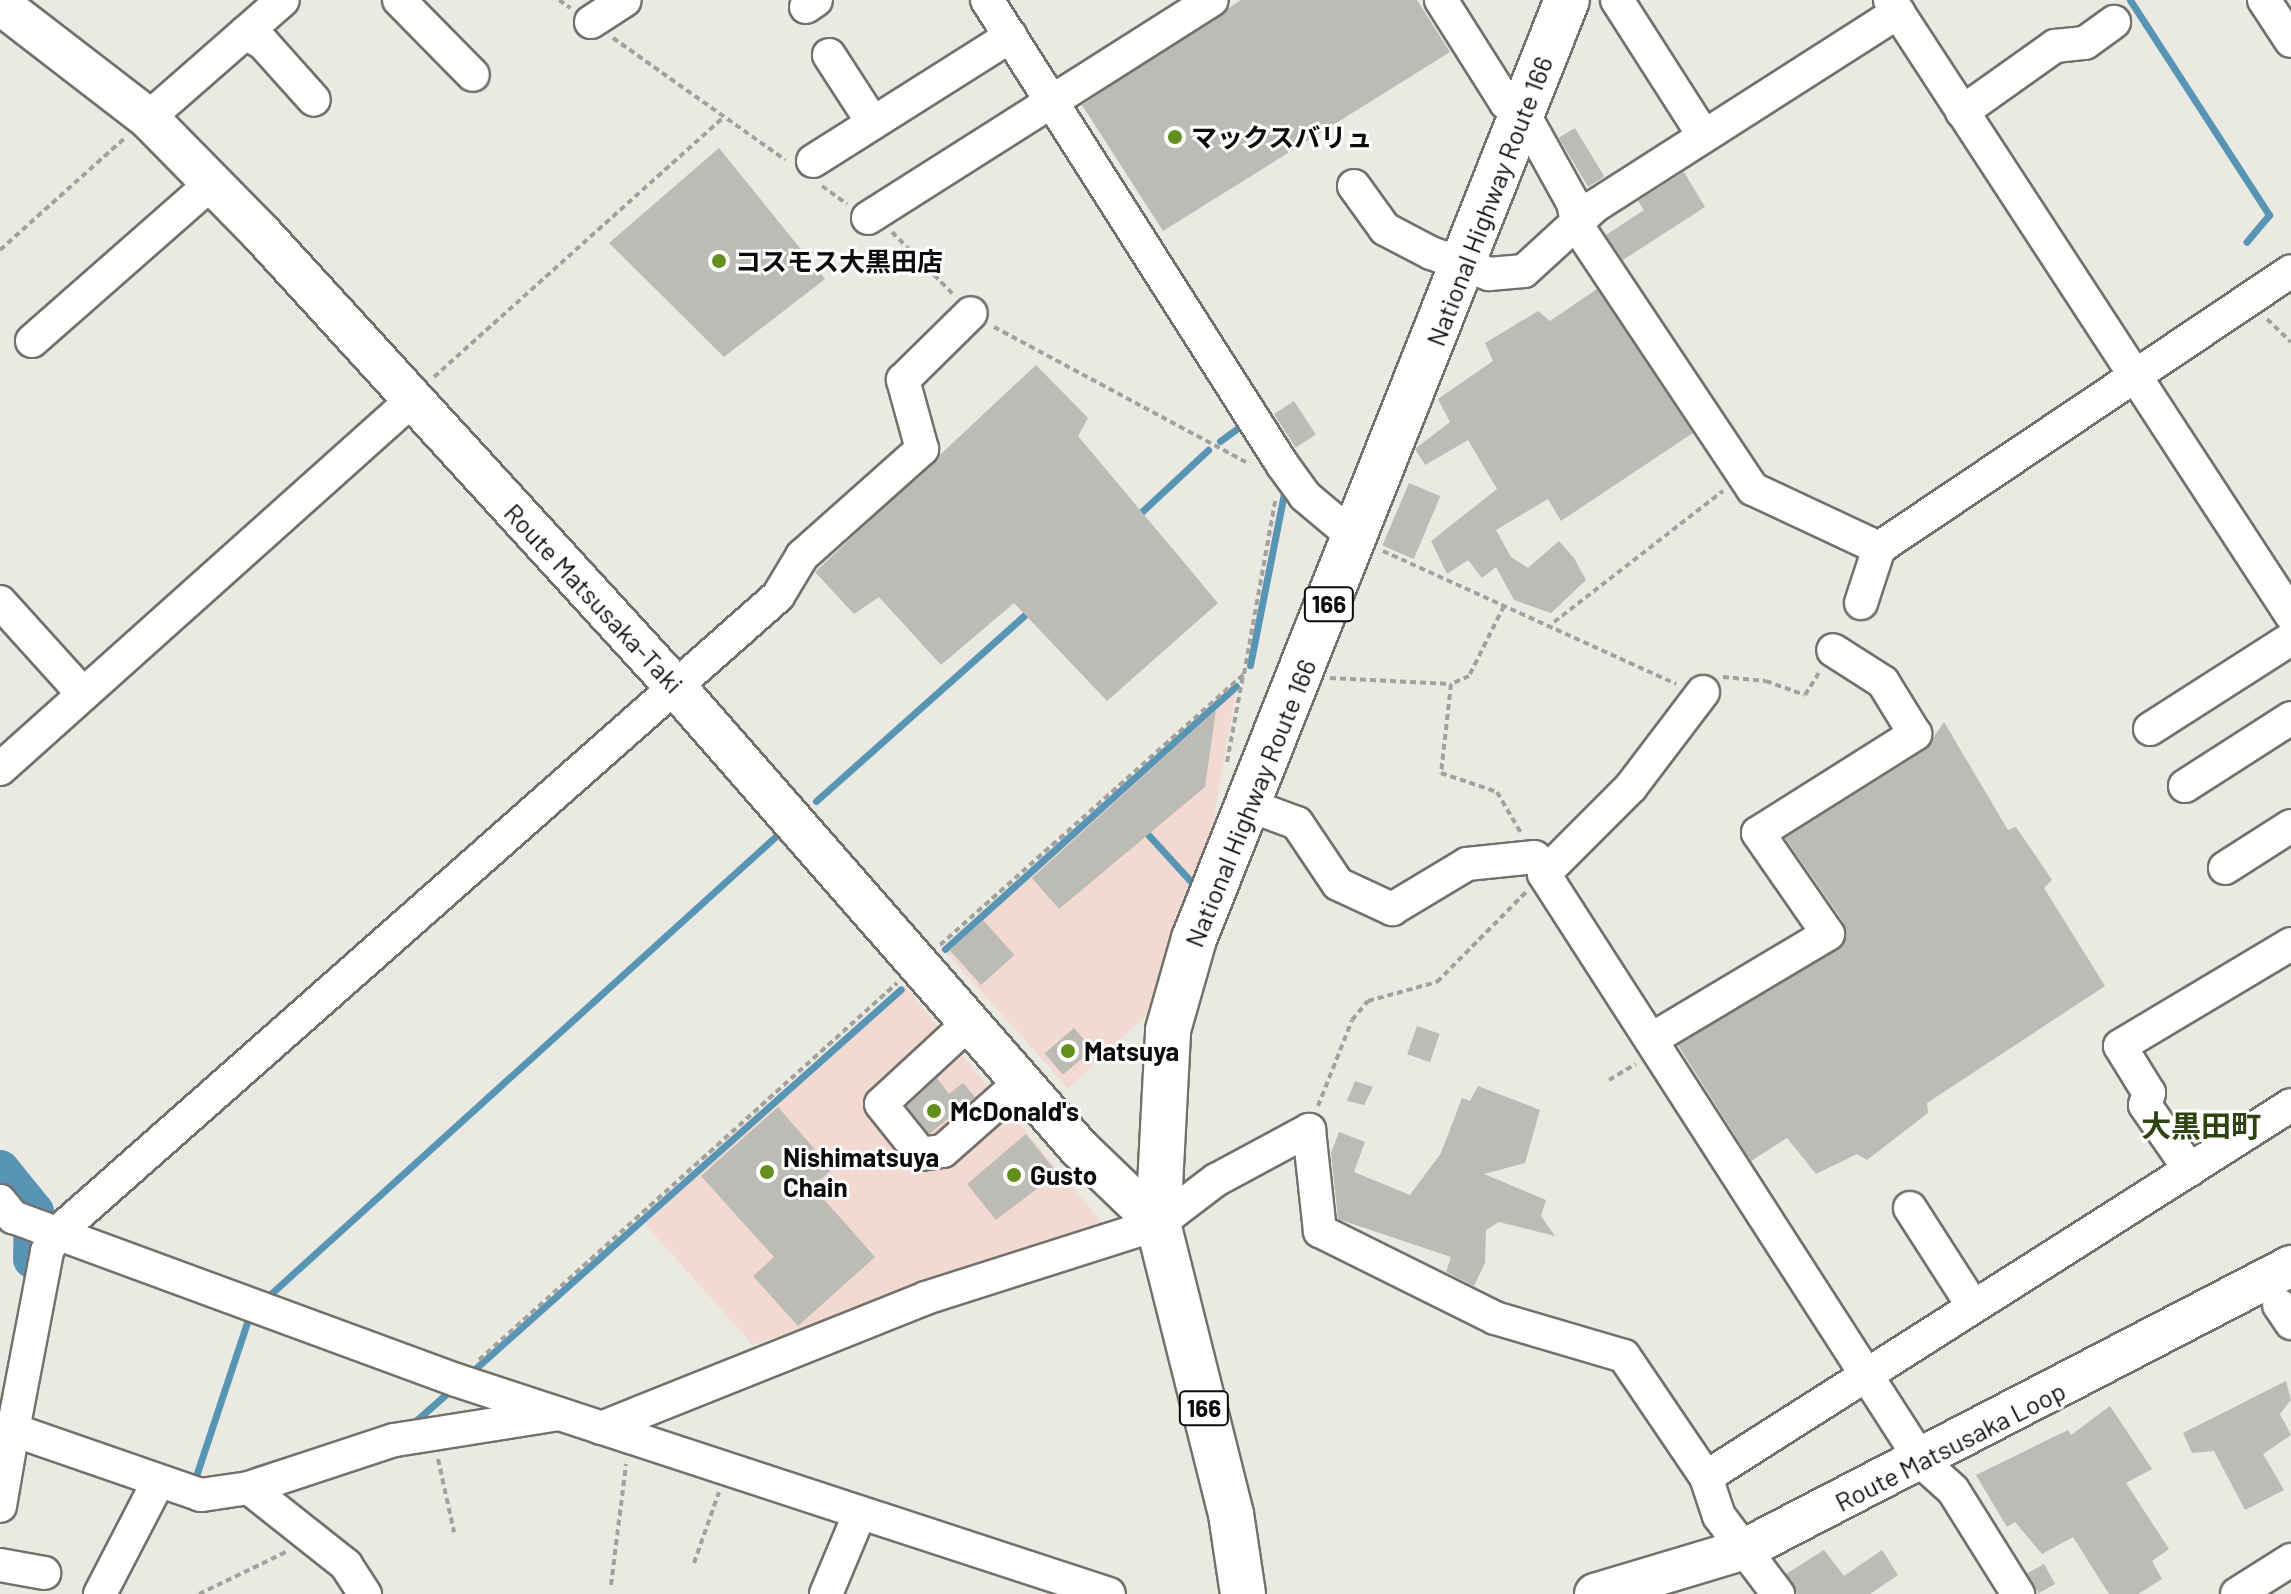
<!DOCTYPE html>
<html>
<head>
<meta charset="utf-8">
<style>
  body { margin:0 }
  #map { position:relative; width:2291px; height:1594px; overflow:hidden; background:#eae9e2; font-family:Barlow,"Noto Sans JP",sans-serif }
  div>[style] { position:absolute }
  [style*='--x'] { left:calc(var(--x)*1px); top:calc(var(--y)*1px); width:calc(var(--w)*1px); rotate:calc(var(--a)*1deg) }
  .commercial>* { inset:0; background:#f2d9d1 }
  .stream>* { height:7px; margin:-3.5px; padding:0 3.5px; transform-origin:3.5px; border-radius:3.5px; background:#5895b5 }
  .river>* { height:40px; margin:-20px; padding:0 20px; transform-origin:20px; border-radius:20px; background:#5895b5 }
  .building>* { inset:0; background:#bcbbb5; transform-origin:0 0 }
  .path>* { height:4px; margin-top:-2px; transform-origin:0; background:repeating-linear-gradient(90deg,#a2a29c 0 6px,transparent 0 10px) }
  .roads { filter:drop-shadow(2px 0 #72716b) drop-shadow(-2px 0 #72716b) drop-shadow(0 2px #72716b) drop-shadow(0 -2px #72716b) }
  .minor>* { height:32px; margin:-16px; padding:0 16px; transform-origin:16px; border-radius:16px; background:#fff }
  .major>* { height:40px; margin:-20px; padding:0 20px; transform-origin:20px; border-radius:20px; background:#fff }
  .highway>* { height:44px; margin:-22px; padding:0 22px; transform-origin:22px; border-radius:22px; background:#fff }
  .dots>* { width:22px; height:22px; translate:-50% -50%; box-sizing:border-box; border:4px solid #fff; border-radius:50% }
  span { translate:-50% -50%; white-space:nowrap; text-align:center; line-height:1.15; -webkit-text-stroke:6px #fff; paint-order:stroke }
  .shield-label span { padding:2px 6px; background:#fff; border:2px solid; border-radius:6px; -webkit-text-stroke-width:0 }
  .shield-label { font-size:24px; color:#0c0c0a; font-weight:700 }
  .poi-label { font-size:26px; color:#0c0c0a; font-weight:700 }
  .left { translate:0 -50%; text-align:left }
  .street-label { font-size:26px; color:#0c0c0a }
  .quarter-label { font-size:30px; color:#2f4410; font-weight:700 }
</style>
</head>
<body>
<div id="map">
  <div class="commercial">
    <i style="clip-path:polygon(1236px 690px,1206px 864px,1151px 1011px,1068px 1088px,945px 951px)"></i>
    <i style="clip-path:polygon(906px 988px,1104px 1225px,753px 1345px,645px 1224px)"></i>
  </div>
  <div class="stream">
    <i style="--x:2130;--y:0;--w:256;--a:57.1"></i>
    <i style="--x:2269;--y:215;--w:35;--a:130"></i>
    <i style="--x:1220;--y:441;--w:31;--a:-36"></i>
    <i style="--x:1135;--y:518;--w:100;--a:-43"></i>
    <i style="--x:1250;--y:665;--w:174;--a:-78.8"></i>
    <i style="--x:816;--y:801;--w:285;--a:-41.7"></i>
    <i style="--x:1143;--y:829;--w:79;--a:47.6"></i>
    <i style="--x:945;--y:949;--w:392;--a:-42.1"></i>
    <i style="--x:264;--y:1300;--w:691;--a:-42.18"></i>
    <i style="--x:467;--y:1376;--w:581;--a:-41.72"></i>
    <i style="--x:410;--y:1426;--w:56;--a:-41.4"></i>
    <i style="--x:252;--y:1470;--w:44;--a:-17.2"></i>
    <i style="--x:193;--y:1485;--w:180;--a:-71.6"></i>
  </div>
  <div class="river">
    <i style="--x:0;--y:1170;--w:54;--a:51"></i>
    <i style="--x:34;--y:1212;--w:47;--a:91.2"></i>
  </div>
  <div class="building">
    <i style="clip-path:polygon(1241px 0,1417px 0,1450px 52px,1163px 231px,1082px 105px)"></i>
    <i style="left:1575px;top:128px;width:57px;height:19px;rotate:59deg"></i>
    <i style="clip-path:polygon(719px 148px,825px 279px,724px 357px,609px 243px)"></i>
    <i style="clip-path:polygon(1684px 172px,1705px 207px,1623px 260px,1606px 235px,1644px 210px,1638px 201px)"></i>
    <i style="clip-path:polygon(1597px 289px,1693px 433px,1561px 521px,1548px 499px,1496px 530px,1511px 557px,1528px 568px,1559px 541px,1574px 558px,1586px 580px,1551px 613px,1514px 600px,1496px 567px,1482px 578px,1468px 560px,1447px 574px,1431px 541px,1497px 489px,1468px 440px,1425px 465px,1415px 449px,1450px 422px,1438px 399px,1493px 361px,1485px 343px,1538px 311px,1550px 321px)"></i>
    <i style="clip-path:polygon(1036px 365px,1088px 418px,1078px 436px,1218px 603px,1107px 701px,1014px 603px,941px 665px,879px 597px,854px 614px,815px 572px)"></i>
    <i style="left:1294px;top:401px;width:40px;height:24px;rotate:57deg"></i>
    <i style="left:1409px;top:483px;width:34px;height:68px;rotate:23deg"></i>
    <i style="clip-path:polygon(1216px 710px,1205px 787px,1059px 909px,1032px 878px)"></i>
    <i style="clip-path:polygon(1944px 722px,2008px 830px,2016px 827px,2052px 880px,2044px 888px,2105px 986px,1927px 1103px,1928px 1113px,1867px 1160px,1857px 1154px,1816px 1174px,1787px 1138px,1751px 1161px,1678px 1045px,1844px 944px,1844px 923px,1785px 838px,1925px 750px)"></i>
    <i style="left:983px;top:920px;width:47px;height:45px;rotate:48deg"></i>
    <i style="left:1417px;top:1026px;width:24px;height:30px;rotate:19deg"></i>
    <i style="left:1074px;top:1028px;width:28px;height:39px;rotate:49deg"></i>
    <i style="clip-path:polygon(937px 1078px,949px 1094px,963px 1083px,975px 1097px,929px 1134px,907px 1106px)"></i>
    <i style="clip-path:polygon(1355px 1081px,1373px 1087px,1364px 1105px,1347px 1101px)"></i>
    <i style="clip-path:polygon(1478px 1086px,1540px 1110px,1525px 1163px,1484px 1174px,1546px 1200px,1541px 1216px,1555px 1236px,1499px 1222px,1486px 1230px,1485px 1263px,1474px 1286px,1446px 1272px,1451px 1257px,1338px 1219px,1331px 1153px,1339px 1132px,1365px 1142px,1354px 1172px,1410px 1195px,1441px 1153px,1462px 1098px,1470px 1101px)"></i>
    <i style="clip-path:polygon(778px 1107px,832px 1169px,813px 1187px,875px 1257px,798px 1326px,753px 1276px,774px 1257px,701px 1176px)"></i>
    <i style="clip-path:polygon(1026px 1134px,1054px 1169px,1052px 1177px,996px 1220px,967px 1184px)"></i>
    <i style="clip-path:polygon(2286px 1381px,2291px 1400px,2280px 1414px,2291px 1435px,2263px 1454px,2284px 1490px,2245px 1510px,2214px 1451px,2192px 1453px,2183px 1433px)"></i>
    <i style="clip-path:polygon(2110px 1406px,2152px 1469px,2126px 1483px,2169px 1549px,2152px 1561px,2162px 1579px,2138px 1594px,2109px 1594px,2073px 1537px,2042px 1554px,2015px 1522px,2007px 1527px,1976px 1475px,2068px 1430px,2071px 1435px)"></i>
    <i style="clip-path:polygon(1824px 1550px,1844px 1576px,1882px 1550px,1898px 1575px,1870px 1594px,1797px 1594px,1786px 1574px)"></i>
    <i style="left:2044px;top:1564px;width:23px;height:19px;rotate:61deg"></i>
  </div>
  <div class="path">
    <i style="--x:559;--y:0;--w:14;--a:36"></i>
    <i style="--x:613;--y:38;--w:211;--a:35.3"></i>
    <i style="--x:822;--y:186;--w:31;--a:36"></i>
    <i style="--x:892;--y:232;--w:87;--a:45.5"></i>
    <i style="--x:0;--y:250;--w:168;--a:-41.9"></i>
    <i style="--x:2267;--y:319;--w:33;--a:44"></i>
    <i style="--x:994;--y:327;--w:290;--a:28.2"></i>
    <i style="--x:434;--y:377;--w:389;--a:-41.9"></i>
    <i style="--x:1383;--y:551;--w:322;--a:24.4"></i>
    <i style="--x:1504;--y:606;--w:78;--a:116.6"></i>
    <i style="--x:1469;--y:676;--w:20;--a:156"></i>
    <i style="--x:1451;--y:684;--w:90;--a:96.4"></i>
    <i style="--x:1441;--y:773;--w:59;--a:18.7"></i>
    <i style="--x:1497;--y:792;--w:48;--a:59.7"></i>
    <i style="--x:1554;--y:622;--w:214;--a:-37.8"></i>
    <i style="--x:1723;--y:677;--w:43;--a:5.3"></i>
    <i style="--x:1766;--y:681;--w:41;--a:19.7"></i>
    <i style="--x:1805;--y:695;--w:26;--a:-58"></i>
    <i style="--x:1330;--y:678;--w:121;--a:2.8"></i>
    <i style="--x:1227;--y:762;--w:87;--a:-79.5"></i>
    <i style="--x:940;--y:945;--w:407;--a:-41.7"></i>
    <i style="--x:1244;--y:674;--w:176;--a:-79.8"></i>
    <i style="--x:1609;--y:1080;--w:31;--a:-31"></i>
    <i style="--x:1318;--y:1106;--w:92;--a:-68.4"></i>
    <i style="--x:1352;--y:1020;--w:25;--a:-50"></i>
    <i style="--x:1368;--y:1001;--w:72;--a:-15.4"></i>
    <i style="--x:1437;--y:982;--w:127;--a:-45.3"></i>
    <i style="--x:479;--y:1360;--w:563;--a:-42.05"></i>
    <i style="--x:438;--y:1459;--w:75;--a:77.6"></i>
    <i style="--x:694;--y:1563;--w:75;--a:-70.6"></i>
    <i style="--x:611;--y:1585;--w:122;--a:-82.9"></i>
    <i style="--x:199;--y:1594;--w:99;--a:-25.8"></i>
  </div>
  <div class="roads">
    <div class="minor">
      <i style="--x:399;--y:0;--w:105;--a:45.4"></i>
      <i style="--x:987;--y:0;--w:550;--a:57.55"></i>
      <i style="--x:1282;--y:464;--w:39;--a:54"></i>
      <i style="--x:1305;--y:496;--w:65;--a:40"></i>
      <i style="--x:1441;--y:0;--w:122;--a:57.7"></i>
      <i style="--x:1506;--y:103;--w:18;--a:27"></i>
      <i style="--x:1522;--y:111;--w:105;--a:61"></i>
      <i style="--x:1573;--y:203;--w:25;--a:78"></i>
      <i style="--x:1578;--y:227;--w:315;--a:56.3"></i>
      <i style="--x:1753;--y:489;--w:139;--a:25.1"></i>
      <i style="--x:1617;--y:0;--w:161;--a:57.4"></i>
      <i style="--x:1890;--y:0;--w:734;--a:56.89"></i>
      <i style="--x:2264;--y:0;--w:49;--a:56.6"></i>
      <i style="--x:806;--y:7;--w:12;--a:-35"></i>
      <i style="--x:591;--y:22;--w:40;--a:-32.9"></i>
      <i style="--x:245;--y:33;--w:21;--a:29"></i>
      <i style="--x:263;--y:43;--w:76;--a:48.2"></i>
      <i style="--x:829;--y:55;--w:81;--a:57.1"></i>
      <i style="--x:1962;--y:112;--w:114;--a:-35.4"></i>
      <i style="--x:2055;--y:46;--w:30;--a:-6"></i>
      <i style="--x:2085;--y:43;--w:36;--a:-36"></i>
      <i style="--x:148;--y:118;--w:179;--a:-41.2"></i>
      <i style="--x:813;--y:161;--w:234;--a:-32.3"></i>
      <i style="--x:1354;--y:186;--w:53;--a:54.2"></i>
      <i style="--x:1385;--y:229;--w:52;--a:27.6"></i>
      <i style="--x:1431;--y:253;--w:62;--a:19.9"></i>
      <i style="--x:1489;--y:274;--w:35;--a:-5"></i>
      <i style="--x:1524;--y:271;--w:96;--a:-42.5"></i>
      <i style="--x:1595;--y:206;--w:360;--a:-32.6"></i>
      <i style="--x:868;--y:218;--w:407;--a:-32.4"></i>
      <i style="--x:32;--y:341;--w:240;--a:-41.3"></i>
      <i style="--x:0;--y:602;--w:124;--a:47.9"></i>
      <i style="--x:1861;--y:603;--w:58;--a:-71.9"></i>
      <i style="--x:1879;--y:548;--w:496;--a:-33.9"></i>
      <i style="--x:1703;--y:692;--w:119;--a:127.2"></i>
      <i style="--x:1631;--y:787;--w:123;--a:135"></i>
      <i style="--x:1544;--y:874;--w:700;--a:57.24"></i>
      <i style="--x:1923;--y:1463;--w:40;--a:42"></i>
      <i style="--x:1953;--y:1490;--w:123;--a:58"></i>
      <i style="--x:2150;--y:729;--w:167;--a:-32.6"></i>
      <i style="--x:0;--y:769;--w:553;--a:-41.85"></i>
      <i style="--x:2185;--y:786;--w:126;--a:-32.7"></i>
      <i style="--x:1248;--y:805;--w:52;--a:20.2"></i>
      <i style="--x:1297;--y:823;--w:73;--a:56.1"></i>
      <i style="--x:1338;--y:884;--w:60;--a:24.8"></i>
      <i style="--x:1392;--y:909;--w:87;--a:-31"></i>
      <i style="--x:1467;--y:864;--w:68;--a:-5.9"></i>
      <i style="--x:2225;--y:868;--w:78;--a:-32.5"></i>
      <i style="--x:971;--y:1021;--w:122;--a:137.3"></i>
      <i style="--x:881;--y:1104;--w:64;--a:51.3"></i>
      <i style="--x:921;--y:1154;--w:22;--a:-8"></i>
      <i style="--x:943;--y:1151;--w:106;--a:-41.5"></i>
      <i style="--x:1652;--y:1039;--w:205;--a:-30.8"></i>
      <i style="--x:1828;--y:934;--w:123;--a:-124.7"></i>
      <i style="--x:1758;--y:833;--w:186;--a:-32.2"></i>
      <i style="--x:1915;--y:734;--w:61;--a:-121.6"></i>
      <i style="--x:1883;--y:682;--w:59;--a:-147.4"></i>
      <i style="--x:2190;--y:1170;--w:79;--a:-124.7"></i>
      <i style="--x:2145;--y:1105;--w:13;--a:-72"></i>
      <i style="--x:2149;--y:1093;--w:55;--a:-121.7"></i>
      <i style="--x:2120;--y:1046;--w:199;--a:-30.8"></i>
      <i style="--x:0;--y:1201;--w:21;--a:51"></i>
      <i style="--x:13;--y:1217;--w:472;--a:20.2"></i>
      <i style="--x:456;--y:1380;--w:687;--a:18.14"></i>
      <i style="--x:1910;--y:1208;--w:113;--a:57.3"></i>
      <i style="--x:2279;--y:1305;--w:22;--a:56"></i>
      <i style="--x:559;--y:1414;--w:167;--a:171"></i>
      <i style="--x:394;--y:1440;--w:153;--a:161.7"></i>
      <i style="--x:249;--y:1488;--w:49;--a:171.7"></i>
      <i style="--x:201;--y:1495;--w:199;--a:-160.9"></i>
      <i style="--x:13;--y:1430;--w:182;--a:-79.2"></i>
      <i style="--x:47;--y:1251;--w:21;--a:-61"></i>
      <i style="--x:57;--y:1233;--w:962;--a:-41.46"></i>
      <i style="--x:778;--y:596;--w:47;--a:-59"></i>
      <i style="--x:802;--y:556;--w:161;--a:-41.7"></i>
      <i style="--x:922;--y:449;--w:72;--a:-105.4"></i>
      <i style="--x:903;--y:380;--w:95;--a:-44.6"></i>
      <i style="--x:601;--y:1428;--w:350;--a:-21.8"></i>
      <i style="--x:926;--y:1298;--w:244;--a:-17.7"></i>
      <i style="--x:1158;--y:1224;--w:73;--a:-37.2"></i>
      <i style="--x:1216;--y:1180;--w:106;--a:-28.3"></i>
      <i style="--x:1309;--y:1130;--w:102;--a:83.8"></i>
      <i style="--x:1320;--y:1231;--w:195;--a:26.4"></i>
      <i style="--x:1495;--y:1318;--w:134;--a:16.4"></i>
      <i style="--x:1624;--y:1356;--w:146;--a:55.9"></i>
      <i style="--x:1706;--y:1477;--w:41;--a:71.6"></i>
      <i style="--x:1719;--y:1516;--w:98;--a:52.9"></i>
      <i style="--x:1706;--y:1477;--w:693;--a:-32.45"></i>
      <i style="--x:249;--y:1488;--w:124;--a:38.4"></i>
      <i style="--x:346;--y:1565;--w:35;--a:57"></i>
      <i style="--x:0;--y:1506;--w:77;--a:-80.3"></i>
      <i style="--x:0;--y:1565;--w:45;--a:10.3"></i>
      <i style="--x:100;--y:1594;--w:126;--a:-62.6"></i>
      <i style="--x:826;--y:1594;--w:86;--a:-67.3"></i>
      <i style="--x:2237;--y:1594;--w:64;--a:-32.2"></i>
    </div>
    <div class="major">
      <i style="--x:0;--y:4;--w:187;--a:37.6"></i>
      <i style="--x:148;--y:118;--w:163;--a:45.5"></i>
      <i style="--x:262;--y:234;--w:608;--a:47.6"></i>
      <i style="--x:672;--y:683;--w:618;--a:48.81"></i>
      <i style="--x:1079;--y:1148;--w:110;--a:43.9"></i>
      <i style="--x:1595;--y:1594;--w:157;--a:-16.7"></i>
      <i style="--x:1745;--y:1549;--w:615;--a:-27.4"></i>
    </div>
    <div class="highway">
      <i style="--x:1243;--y:1594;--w:81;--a:-98.5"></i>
      <i style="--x:1231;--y:1514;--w:299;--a:-104.1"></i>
      <i style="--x:1158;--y:1224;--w:194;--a:-87"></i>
      <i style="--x:1168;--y:1030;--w:95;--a:-74.1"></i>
      <i style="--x:1194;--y:939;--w:1010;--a:-68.34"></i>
    </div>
  </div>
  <div class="dots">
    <i style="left:1175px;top:137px;background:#648f1f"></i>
    <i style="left:719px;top:261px;background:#648f1f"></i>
    <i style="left:1068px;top:1051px;background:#648f1f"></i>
    <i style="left:934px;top:1111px;background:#648f1f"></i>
    <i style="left:767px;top:1172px;background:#648f1f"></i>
    <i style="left:1014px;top:1175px;background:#648f1f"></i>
  </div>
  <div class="shield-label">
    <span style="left:1329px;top:604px">166</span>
    <span style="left:1204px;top:1408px">166</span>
  </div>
  <div class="poi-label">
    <span class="left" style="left:1191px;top:137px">マックスバリュ</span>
    <span class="left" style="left:735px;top:261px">コスモス大黒田店</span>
    <span class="left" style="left:1084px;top:1051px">Matsuya</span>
    <span class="left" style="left:950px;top:1111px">McDonald's</span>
    <span class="left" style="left:783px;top:1172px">Nishimatsuya<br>Chain</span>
    <span class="left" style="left:1030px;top:1175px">Gusto</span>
  </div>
  <div class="street-label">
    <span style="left:1489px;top:201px;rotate:-69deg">National Highway Route 166</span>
    <span style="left:594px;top:598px;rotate:47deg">Route Matsusaka-Taki</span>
    <span style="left:1250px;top:803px;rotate:-68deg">National Highway Route 166</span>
    <span style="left:1950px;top:1446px;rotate:-27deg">Route Matsusaka Loop</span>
  </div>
  <div class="quarter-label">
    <span style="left:2201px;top:1125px">大黒田町</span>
  </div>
</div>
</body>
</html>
